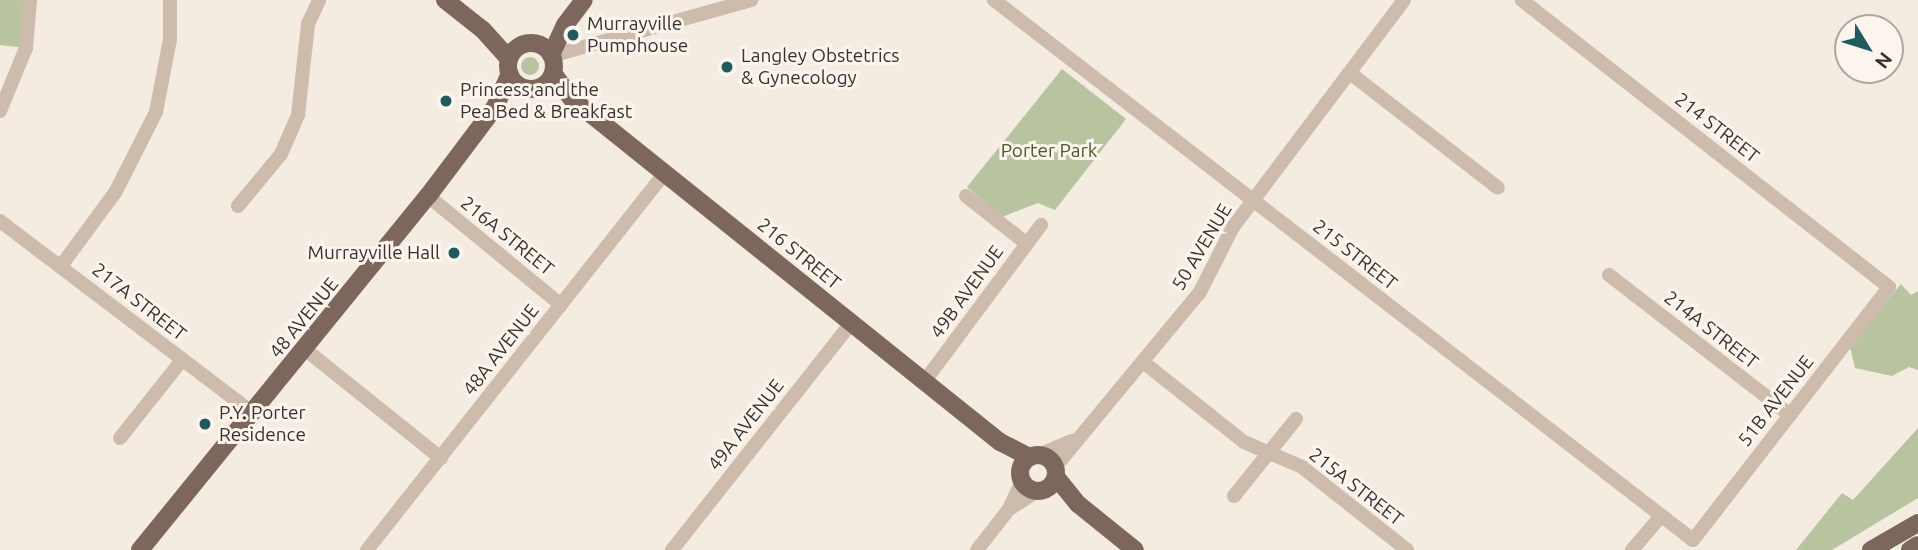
<!DOCTYPE html>
<html>
<head>
<meta charset="utf-8">
<style>
  body { margin:0 }
  #map { position:relative; width:1918px; height:550px; overflow:hidden; background:#f4ebe1; font-family:Ubuntu,sans-serif }
  div>[style] { position:absolute }
  [style*='--x'] { left:calc(var(--x)*1px); top:calc(var(--y)*1px); width:calc(var(--w)*1px); rotate:calc(var(--a)*1deg) }
  .green>* { inset:0; background:#b8c4a0 }
  .round { border-radius:50% }
  .minor>* { height:14px; margin:-7px; padding:0 7px; transform-origin:7px; border-radius:7px; background:#cdbbac }
  .major>* { height:18px; margin:-9px; padding:0 9px; transform-origin:9px; border-radius:9px; background:#7d675c }
  .major>.ring { margin:-9px; padding:0; box-sizing:content-box; background:none; border:18px solid #7d675c; border-radius:50% }
  .dots>* { width:19px; height:19px; translate:-50% -50%; box-sizing:border-box; border:4px solid #fbf5ee; border-radius:50% }
  span { translate:-50% -50%; white-space:nowrap; text-align:center; line-height:1.15; -webkit-text-stroke:6px #fbf5ee; paint-order:stroke }
  .poi-label { font-size:19px; color:#3b302b }
  .left { translate:0 -50%; text-align:left }
  .right { translate:-100% -50%; text-align:right }
  .street-label { font-size:19px; color:#3b302b }
  .park-label { font-size:19px; color:#4a5a2e }
  .north { position:absolute; left:1834px; top:14px; width:70px; height:70px; box-sizing:border-box; background:#fbf5ee; border:2px solid #aea6a0; border-radius:50%; rotate:128deg; font-size:19px; font-weight:700; line-height:28px; text-align:center; color:#3b302b }
  .north::after { content:''; display:block; margin:auto; width:24px; height:32px; background:#1f5a5e; clip-path:polygon(50% 0,100% 100%,50% 72%,0 100%) }
</style>
</head>
<body>
<div id="map">
  <div class="green">
    <i style="clip-path:polygon(0 0,30px 0,26px 48px,0 45px)"></i>
    <i class="round" style="left:521px;top:57px;width:18px;height:18px"></i>
    <i style="clip-path:polygon(1062px 69px,1126px 119px,1055px 210px,1038px 203px,1002px 217px,967px 187px)"></i>
    <i style="clip-path:polygon(1901px 284px,1911px 295px,1918px 291px,1918px 370px,1909px 367px,1892px 376px,1855px 368px,1850px 347px)"></i>
    <i style="clip-path:polygon(1918px 428px,1918px 498px,1832px 550px,1796px 550px,1842px 493px,1853px 500px)"></i>
  </div>
  <div class="minor">
    <i style="--x:994;--y:0;--w:883;--a:37.69"></i>
    <i style="--x:1693;--y:540;--w:320;--a:-52.2"></i>
    <i style="--x:1889;--y:287;--w:466;--a:-142"></i>
    <i style="--x:551;--y:56;--w:208;--a:-15.6"></i>
    <i style="--x:1350;--y:73;--w:187;--a:37.8"></i>
    <i style="--x:0;--y:111;--w:68;--a:-67.6"></i>
    <i style="--x:26;--y:48;--w:48;--a:-85.2"></i>
    <i style="--x:428;--y:196;--w:172;--a:39.3"></i>
    <i style="--x:966;--y:196;--w:76;--a:38.1"></i>
    <i style="--x:238;--y:206;--w:67;--a:-50.4"></i>
    <i style="--x:281;--y:154;--w:43;--a:-66.4"></i>
    <i style="--x:298;--y:115;--w:92;--a:-83.7"></i>
    <i style="--x:308;--y:24;--w:26;--a:-65"></i>
    <i style="--x:0;--y:221;--w:319;--a:37.2"></i>
    <i style="--x:61;--y:266;--w:93;--a:-53.7"></i>
    <i style="--x:116;--y:191;--w:89;--a:-63.1"></i>
    <i style="--x:156;--y:112;--w:74;--a:-79.1"></i>
    <i style="--x:170;--y:39;--w:39;--a:-90"></i>
    <i style="--x:1609;--y:275;--w:229;--a:37.7"></i>
    <i style="--x:306;--y:350;--w:173;--a:38.7"></i>
    <i style="--x:1143;--y:362;--w:129;--a:38.4"></i>
    <i style="--x:1244;--y:442;--w:63;--a:23.3"></i>
    <i style="--x:1302;--y:467;--w:134;--a:38.3"></i>
    <i style="--x:924;--y:382;--w:196;--a:-53.3"></i>
    <i style="--x:120;--y:438;--w:100;--a:-51.5"></i>
    <i style="--x:1041;--y:454;--w:34;--a:-23"></i>
    <i style="--x:1056;--y:466;--w:226;--a:-50.4"></i>
    <i style="--x:1200;--y:292;--w:73;--a:-63.1"></i>
    <i style="--x:1233;--y:227;--w:284;--a:-53"></i>
    <i style="--x:1234;--y:496;--w:99;--a:-51.2"></i>
    <i style="--x:1011;--y:508;--w:31;--a:-33"></i>
    <i style="--x:367;--y:550;--w:481;--a:-51.7"></i>
    <i style="--x:672;--y:550;--w:289;--a:-51.7"></i>
    <i style="--x:977;--y:550;--w:52;--a:-52"></i>
    <i style="--x:1009;--y:509;--w:31;--a:-65"></i>
    <i style="--x:1632;--y:550;--w:45;--a:-49.5"></i>
  </div>
  <div class="major">
    <i style="--x:445;--y:0;--w:48;--a:38.3"></i>
    <i style="--x:483;--y:30;--w:39;--a:48"></i>
    <i class="ring" style="left:508px;top:43px;width:28px;height:28px"></i>
    <i style="--x:551;--y:55;--w:33;--a:-65"></i>
    <i style="--x:565;--y:25;--w:31;--a:-53"></i>
    <i style="--x:553;--y:73;--w:32;--a:54"></i>
    <i style="--x:572;--y:99;--w:548;--a:38.71"></i>
    <i style="--x:1000;--y:442;--w:33;--a:27"></i>
    <i class="ring" style="left:1020px;top:455px;width:18px;height:18px"></i>
    <i style="--x:1056;--y:477;--w:35;--a:51"></i>
    <i style="--x:1078;--y:504;--w:73;--a:38.9"></i>
    <i style="--x:140;--y:550;--w:456;--a:-50.9"></i>
    <i style="--x:428;--y:196;--w:111;--a:-53"></i>
    <i style="--x:495;--y:107;--w:36;--a:-66"></i>
    <i style="--x:1871;--y:550;--w:54;--a:-29.9"></i>
    <i style="--x:1910;--y:550;--w:9;--a:-32"></i>
  </div>
  <div class="dots">
    <i style="left:573px;top:35px;background:#1f5a5e"></i>
    <i style="left:727px;top:67px;background:#1f5a5e"></i>
    <i style="left:446px;top:101px;background:#1f5a5e"></i>
    <i style="left:454px;top:253px;background:#1f5a5e"></i>
    <i style="left:205px;top:424px;background:#1f5a5e"></i>
  </div>
  <div class="poi-label">
    <span class="left" style="left:587px;top:35px">Murrayville<br>Pumphouse</span>
    <span class="left" style="left:741px;top:67px">Langley Obstetrics<br>&amp; Gynecology</span>
    <span class="left" style="left:460px;top:101px">Princess and the<br>Pea Bed &amp; Breakfast</span>
    <span class="right" style="left:440px;top:253px">Murrayville Hall</span>
    <span class="left" style="left:219px;top:424px">P.Y. Porter<br>Residence</span>
  </div>
  <div class="street-label">
    <span style="left:1717px;top:128px;rotate:38deg">214 STREET</span>
    <span style="left:507px;top:236px;rotate:39deg">216A STREET</span>
    <span style="left:1202px;top:247px;rotate:-59deg">50 AVENUE</span>
    <span style="left:799px;top:254px;rotate:39deg">216 STREET</span>
    <span style="left:1355px;top:255px;rotate:38deg">215 STREET</span>
    <span style="left:967px;top:292px;rotate:-54deg">49B AVENUE</span>
    <span style="left:139px;top:302px;rotate:38deg">217A STREET</span>
    <span style="left:304px;top:318px;rotate:-51deg">48 AVENUE</span>
    <span style="left:1711px;top:330px;rotate:38deg">214A STREET</span>
    <span style="left:501px;top:350px;rotate:-52deg">48A AVENUE</span>
    <span style="left:1776px;top:401px;rotate:-52deg">51B AVENUE</span>
    <span style="left:746px;top:425px;rotate:-52deg">49A AVENUE</span>
    <span style="left:1356px;top:487px;rotate:38deg">215A STREET</span>
  </div>
  <div class="park-label">
    <span style="left:1049px;top:151px">Porter Park</span>
  </div>
  <div class="north">N</div>
</div>
</body>
</html>
